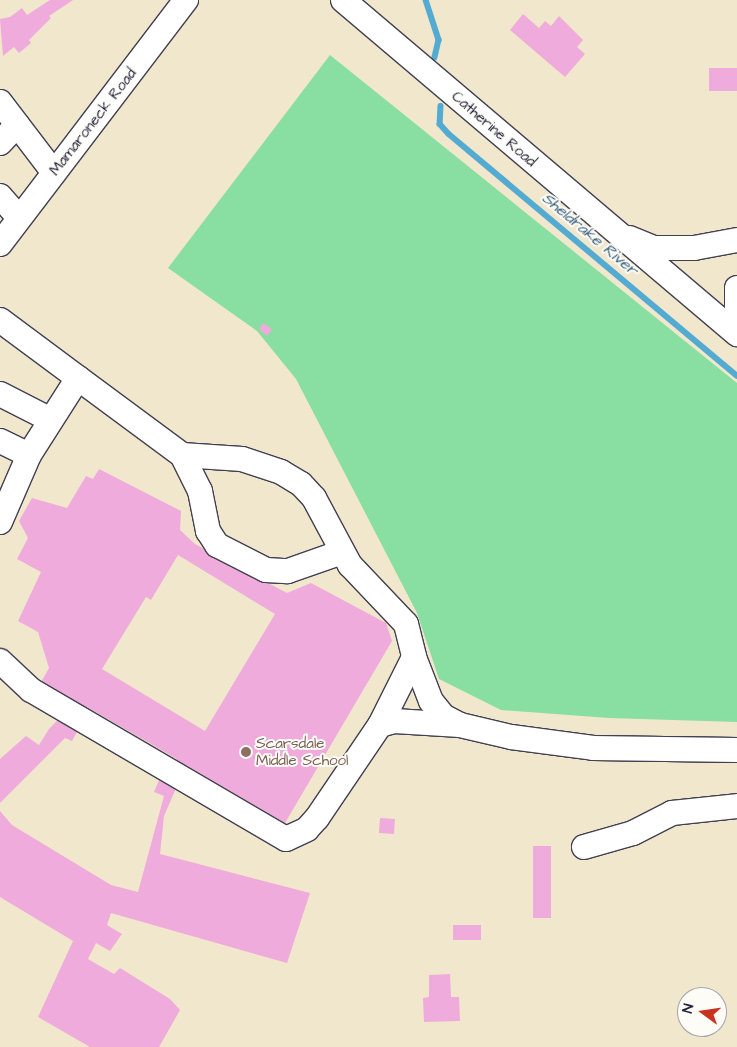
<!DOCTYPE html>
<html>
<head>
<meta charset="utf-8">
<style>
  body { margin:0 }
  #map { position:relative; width:737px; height:1047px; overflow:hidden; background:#f1e7cd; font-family:"Architects Daughter",sans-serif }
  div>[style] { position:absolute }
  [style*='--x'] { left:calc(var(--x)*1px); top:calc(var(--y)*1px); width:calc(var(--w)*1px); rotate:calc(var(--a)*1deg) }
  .green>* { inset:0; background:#89dfa2 }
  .stream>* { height:5.5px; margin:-2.75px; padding:0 2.75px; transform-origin:2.75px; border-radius:2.75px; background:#54abd1 }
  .building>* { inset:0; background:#efabdb; transform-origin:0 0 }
  .roads { filter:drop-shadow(1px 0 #414051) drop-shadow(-1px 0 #414051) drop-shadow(0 1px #414051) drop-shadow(0 -1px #414051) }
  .minor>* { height:24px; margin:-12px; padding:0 12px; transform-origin:12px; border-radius:12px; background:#fff }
  .dots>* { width:14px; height:14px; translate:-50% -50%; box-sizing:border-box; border:2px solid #fdfcf7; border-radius:50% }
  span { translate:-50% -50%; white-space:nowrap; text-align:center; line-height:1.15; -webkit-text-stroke:4px #fdfcf7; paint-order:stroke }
  .street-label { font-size:15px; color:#22223b }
  .education-label { font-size:15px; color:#785e54 }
  .left { translate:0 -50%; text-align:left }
  .water-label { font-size:16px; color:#38607e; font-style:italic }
  .north { position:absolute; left:677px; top:987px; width:50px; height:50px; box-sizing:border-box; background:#fdfcf7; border:1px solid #a5a5ac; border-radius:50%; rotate:284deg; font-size:14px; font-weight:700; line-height:20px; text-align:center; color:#22223b }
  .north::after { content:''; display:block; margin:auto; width:18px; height:22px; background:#c8321e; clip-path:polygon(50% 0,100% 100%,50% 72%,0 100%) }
</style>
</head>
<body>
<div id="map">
  <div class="green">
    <i style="clip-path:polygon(330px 55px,737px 383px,737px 722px,609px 718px,501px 710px,439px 679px,417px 613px,296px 379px,257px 331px,168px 268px)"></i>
  </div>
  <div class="stream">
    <i style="--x:426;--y:0;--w:42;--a:72"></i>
    <i style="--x:439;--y:40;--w:18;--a:103"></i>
    <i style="--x:441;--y:106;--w:18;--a:93"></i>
    <i style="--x:440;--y:124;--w:13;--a:48"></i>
    <i style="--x:449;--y:134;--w:376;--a:40"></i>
  </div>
  <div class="building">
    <i style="clip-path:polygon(50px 0,73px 0,49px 16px,51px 18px,29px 40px,31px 43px,19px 53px,14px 47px,3px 56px,0 19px,10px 17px,22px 8px,27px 15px)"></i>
    <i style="clip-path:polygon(523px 14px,539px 28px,545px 21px,551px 26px,559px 16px,583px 40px,577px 47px,585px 54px,565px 77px,510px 30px)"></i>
    <i style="left:737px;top:68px;width:23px;height:28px;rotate:90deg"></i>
    <i style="clip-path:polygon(263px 323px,272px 329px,267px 336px,259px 329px)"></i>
    <i style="clip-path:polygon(evenodd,99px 469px,181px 511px,180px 530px,195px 544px,287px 593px,311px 583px,386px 623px,392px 641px,285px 823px,186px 765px,164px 816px,160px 854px,310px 893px,287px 963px,111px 913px,107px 925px,122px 934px,110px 951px,96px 943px,88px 959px,114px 974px,120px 968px,170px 999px,180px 1010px,159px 1047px,90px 1047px,38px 1017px,73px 941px,0 897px,0 811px,12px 825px,111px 885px,138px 892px,164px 796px,154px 792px,160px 778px,165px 780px,177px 759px,87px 707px,77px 722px,81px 725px,72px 741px,65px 738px,0 803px,0 759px,26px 736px,39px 745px,49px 729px,73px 704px,40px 684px,49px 668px,38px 632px,18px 621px,41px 572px,17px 559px,28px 538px,19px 521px,32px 498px,67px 508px,86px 476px,93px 479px,99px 469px,178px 555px,275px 614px,205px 731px,102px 669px,146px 597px,151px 600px,178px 555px)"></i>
    <i style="left:380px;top:818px;width:15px;height:15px;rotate:4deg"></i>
    <i style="left:533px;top:846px;width:18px;height:72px"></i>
    <i style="left:453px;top:925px;width:28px;height:15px"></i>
    <i style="clip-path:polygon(450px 974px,451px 997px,459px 997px,460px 1021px,424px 1022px,423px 998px,429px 997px,429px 975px)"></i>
  </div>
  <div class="roads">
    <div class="minor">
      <i style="--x:343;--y:0;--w:517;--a:40.29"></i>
      <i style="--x:0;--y:102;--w:89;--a:52.7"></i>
      <i style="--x:0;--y:143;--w:25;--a:-47"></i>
      <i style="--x:0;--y:196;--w:29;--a:49"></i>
      <i style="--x:629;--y:238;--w:27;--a:22"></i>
      <i style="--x:654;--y:248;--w:40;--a:0"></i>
      <i style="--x:694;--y:248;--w:44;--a:-10.5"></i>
      <i style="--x:0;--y:244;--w:307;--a:-52.7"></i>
      <i style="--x:737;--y:288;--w:21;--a:90"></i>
      <i style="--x:0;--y:320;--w:97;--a:36.6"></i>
      <i style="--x:78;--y:378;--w:91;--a:122.5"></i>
      <i style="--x:29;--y:455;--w:32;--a:-154"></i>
      <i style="--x:78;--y:378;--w:129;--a:36.5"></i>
      <i style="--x:182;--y:455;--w:60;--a:3.8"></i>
      <i style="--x:242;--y:459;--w:41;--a:18.4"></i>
      <i style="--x:281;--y:472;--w:23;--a:31"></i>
      <i style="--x:301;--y:484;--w:19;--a:47"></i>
      <i style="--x:314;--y:498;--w:76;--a:61.8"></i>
      <i style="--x:350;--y:565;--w:81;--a:46.5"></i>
      <i style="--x:406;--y:624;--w:34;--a:76"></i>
      <i style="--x:414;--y:657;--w:47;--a:68.9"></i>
      <i style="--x:431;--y:701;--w:19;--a:51"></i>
      <i style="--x:443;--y:716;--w:19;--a:28"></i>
      <i style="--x:460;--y:725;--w:52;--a:13.2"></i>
      <i style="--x:511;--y:737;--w:83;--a:7.6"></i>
      <i style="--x:593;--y:748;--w:144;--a:0.8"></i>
      <i style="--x:0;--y:394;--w:57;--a:27"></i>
      <i style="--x:182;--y:455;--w:40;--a:63.4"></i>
      <i style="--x:200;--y:491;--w:41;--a:78.7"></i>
      <i style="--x:208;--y:531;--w:17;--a:57"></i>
      <i style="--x:217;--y:545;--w:55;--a:27"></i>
      <i style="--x:266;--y:570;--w:22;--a:3"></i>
      <i style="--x:288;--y:571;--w:57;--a:-19.4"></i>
      <i style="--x:0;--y:522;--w:73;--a:-66.6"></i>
      <i style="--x:0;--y:661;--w:42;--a:43.1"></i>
      <i style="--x:31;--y:690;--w:295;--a:30.3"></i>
      <i style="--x:286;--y:839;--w:23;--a:-25"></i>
      <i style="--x:307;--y:829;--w:15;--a:-48"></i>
      <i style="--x:317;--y:818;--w:112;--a:-55.9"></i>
      <i style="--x:380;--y:725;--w:76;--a:-63.4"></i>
      <i style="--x:380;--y:725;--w:15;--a:-16"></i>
      <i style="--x:394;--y:721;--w:66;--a:3.5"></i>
      <i style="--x:584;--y:847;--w:51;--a:-15.9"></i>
      <i style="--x:633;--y:833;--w:44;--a:-27.1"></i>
      <i style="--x:672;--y:813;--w:65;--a:-6.1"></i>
    </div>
  </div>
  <div class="dots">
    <i style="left:246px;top:752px;background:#8d6e63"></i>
  </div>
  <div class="street-label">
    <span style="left:93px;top:122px;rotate:-52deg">Mamaroneck Road</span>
    <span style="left:494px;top:129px;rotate:41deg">Catherine Road</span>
  </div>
  <div class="education-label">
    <span class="left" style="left:256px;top:752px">Scarsdale<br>Middle School</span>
  </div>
  <div class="water-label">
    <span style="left:590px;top:234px;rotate:40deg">Sheldrake River</span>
  </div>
  <div class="north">N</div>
</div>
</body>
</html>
